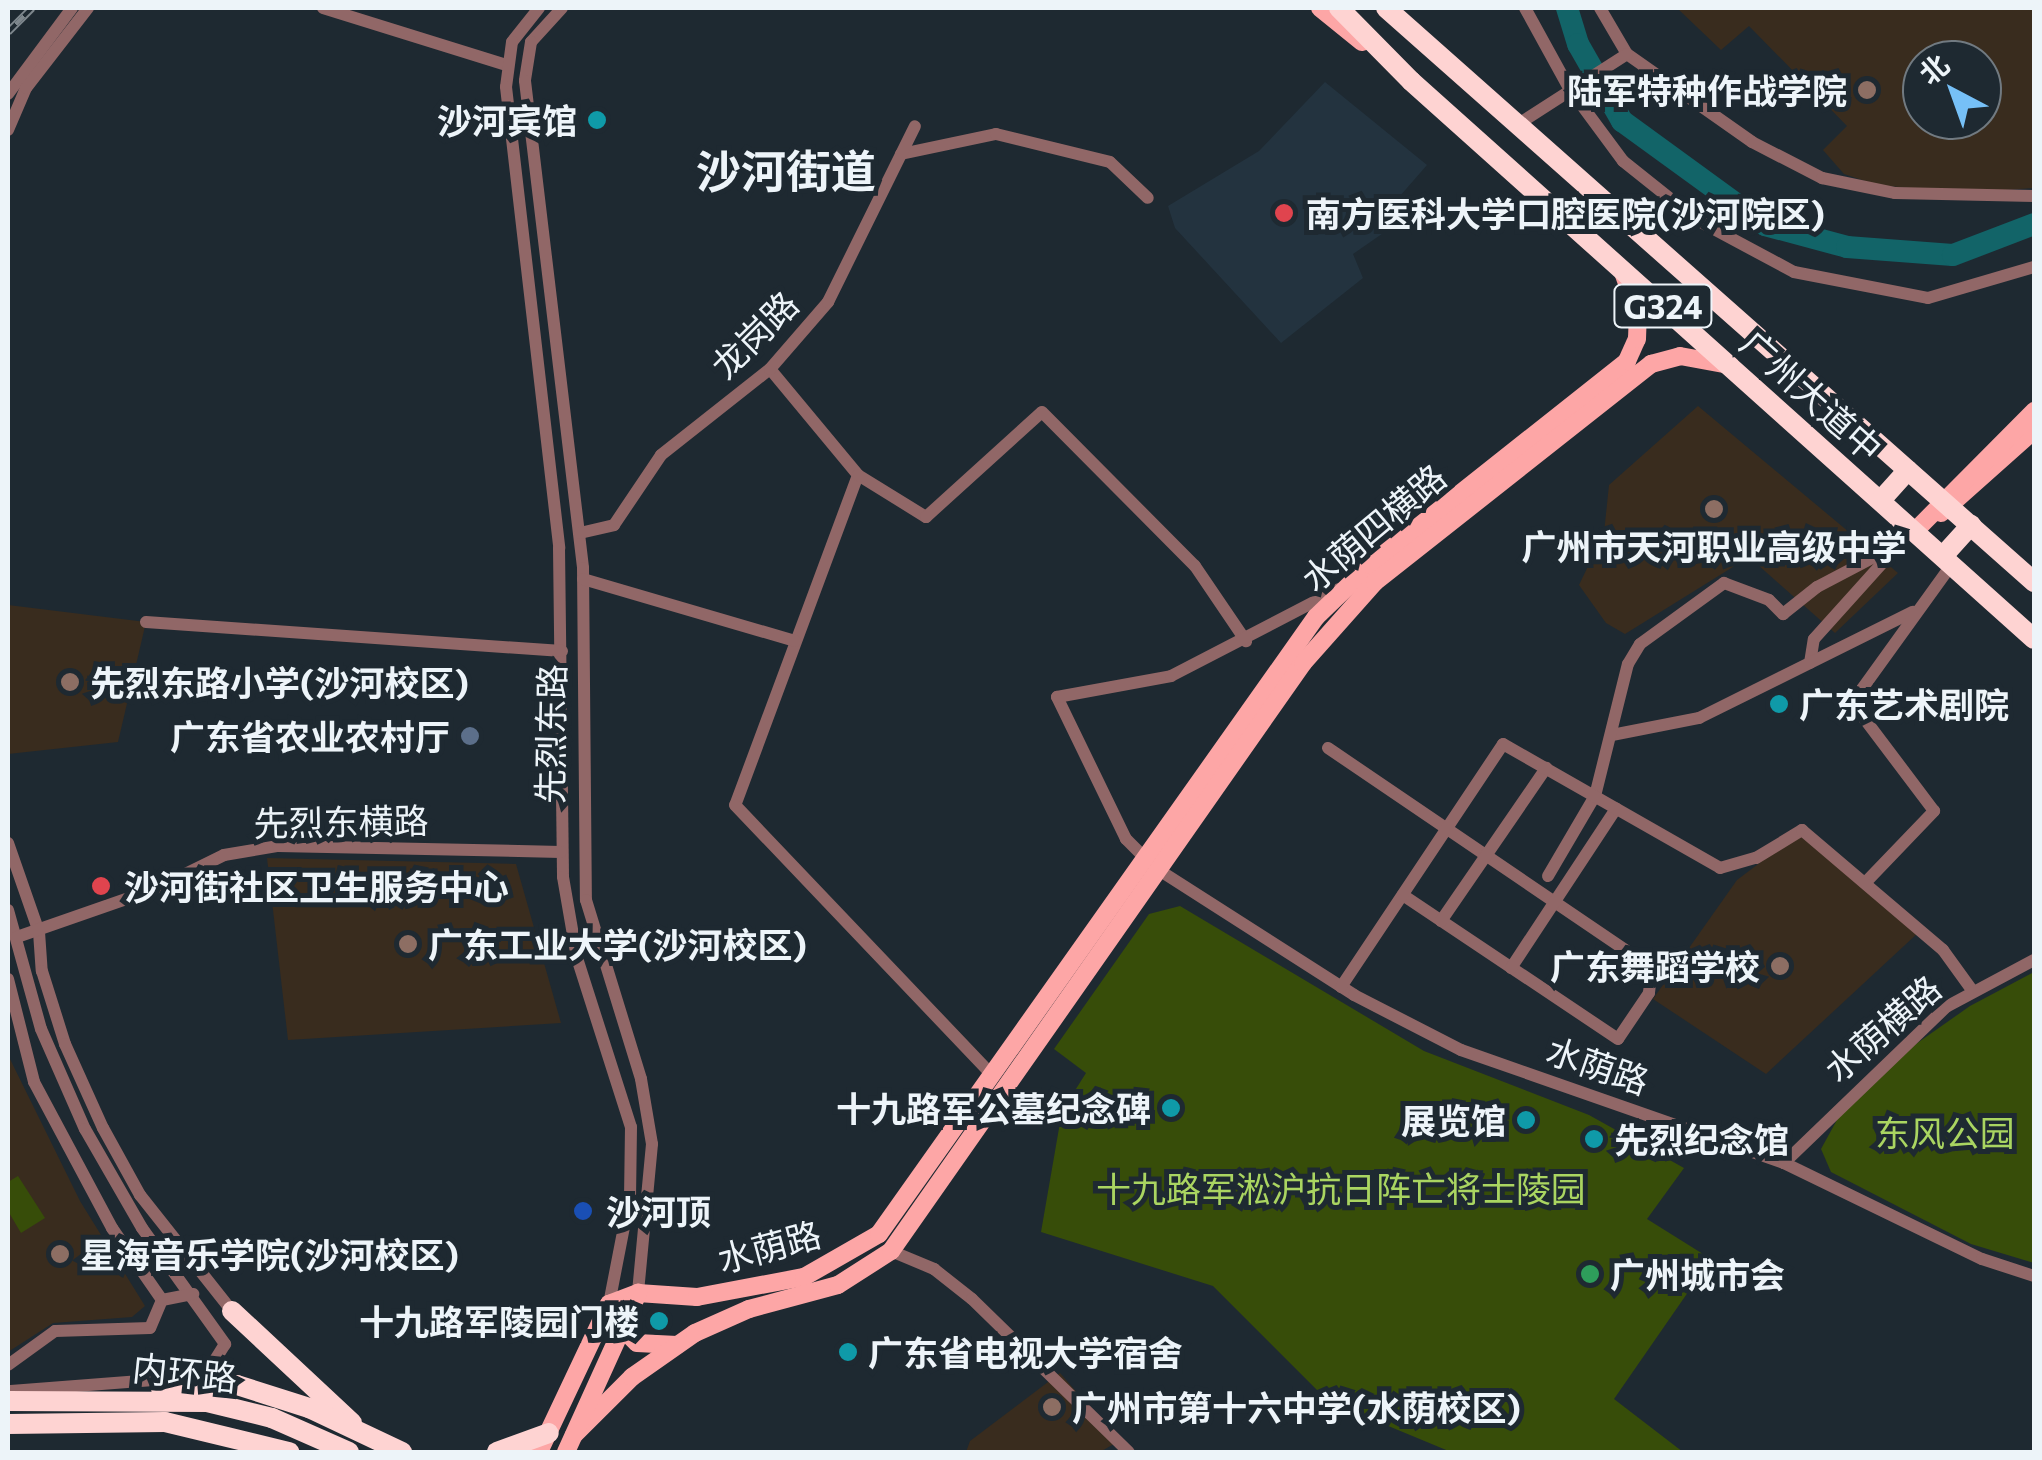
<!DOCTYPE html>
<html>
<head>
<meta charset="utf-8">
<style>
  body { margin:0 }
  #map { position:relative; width:2042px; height:1460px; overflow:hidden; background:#1e2931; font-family:Commissioner,"Noto Sans SC",sans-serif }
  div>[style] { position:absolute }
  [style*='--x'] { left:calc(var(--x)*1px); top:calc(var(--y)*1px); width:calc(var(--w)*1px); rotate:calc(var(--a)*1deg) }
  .built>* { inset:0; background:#23333f }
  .education>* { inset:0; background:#392c1e }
  .green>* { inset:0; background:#374d09 }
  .river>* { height:22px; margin:-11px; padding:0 11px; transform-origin:11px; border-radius:11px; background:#126468 }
  .minor>* { height:12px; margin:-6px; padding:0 6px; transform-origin:6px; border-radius:6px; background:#916767 }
  .major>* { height:18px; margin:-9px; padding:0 9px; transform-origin:9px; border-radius:9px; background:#fda6a6 }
  .highway>* { height:20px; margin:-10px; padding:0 10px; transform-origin:10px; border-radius:10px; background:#fed3d2 }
  .rail>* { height:8px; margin-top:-4px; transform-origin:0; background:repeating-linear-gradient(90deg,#1e2931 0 11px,#7e878d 0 22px); box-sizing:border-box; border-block:2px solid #7e878d }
  .highway-bridge>* { height:20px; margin:-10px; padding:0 10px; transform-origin:10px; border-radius:10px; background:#fed3d2 }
  .dots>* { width:28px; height:28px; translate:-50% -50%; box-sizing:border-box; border:5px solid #1e2931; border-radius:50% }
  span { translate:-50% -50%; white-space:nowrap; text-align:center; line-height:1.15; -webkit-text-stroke:10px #1e2931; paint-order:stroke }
  .shield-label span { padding:2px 8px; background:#1e2931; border:2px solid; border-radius:8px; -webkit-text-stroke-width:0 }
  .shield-label { font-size:32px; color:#edf4f9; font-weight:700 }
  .poi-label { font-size:35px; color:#edf4f9; font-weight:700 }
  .right { translate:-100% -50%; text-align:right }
  .left { translate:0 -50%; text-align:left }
  .street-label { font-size:35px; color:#edf4f9 }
  .park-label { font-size:35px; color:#aad561 }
  .district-label { font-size:45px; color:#edf4f9; font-weight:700 }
  .frame { position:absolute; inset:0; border:10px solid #edf4f9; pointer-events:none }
  .north { position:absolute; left:1902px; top:40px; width:100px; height:100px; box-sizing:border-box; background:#1e2931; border:2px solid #717a81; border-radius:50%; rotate:319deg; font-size:28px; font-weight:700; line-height:40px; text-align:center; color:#edf4f9 }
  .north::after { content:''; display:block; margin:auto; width:35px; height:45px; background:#76c0f7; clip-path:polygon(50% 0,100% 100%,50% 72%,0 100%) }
</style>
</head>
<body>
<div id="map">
  <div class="built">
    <i style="clip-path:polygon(1325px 82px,1427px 165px,1393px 204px,1402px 220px,1353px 254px,1363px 278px,1281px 343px,1175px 228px,1168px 206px,1259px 151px)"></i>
  </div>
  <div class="education">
    <i style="clip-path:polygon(evenodd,1677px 8px,2034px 8px,2034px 188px,1962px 193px,1877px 185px,1844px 174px,1823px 150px,1847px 126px,1749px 26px,1721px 50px,1677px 8px,1922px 60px,1982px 60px,1982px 120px,1922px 120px,1922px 60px)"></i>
    <i style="clip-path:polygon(1698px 406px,1898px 573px,1835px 633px,1749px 557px,1625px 634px,1606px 623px,1579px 585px,1604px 533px,1609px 485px)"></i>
    <i style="clip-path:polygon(8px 605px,146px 622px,118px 742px,8px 754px)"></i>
    <i style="clip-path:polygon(1798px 834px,1919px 932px,1766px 1074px,1653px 999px,1737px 880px)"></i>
    <i style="clip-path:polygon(267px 858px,516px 864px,561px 1023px,288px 1040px)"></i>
    <i style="clip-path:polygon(8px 1055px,80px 1201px,145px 1306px,132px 1317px,53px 1323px,8px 1352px)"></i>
    <i style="clip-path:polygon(1060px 1373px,1119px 1441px,1100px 1452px,966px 1452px,970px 1441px)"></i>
  </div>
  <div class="green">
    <i style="clip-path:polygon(1180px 906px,1424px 1051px,1589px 1115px,1684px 1168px,1647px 1219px,1711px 1259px,1614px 1399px,1683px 1452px,1451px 1452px,1328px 1401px,1213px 1286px,1041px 1232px,1062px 1111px,1086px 1073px,1054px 1049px,1149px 914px)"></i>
    <i style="clip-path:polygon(2034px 972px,2034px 1263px,1971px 1244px,1831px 1172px,1821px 1149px,1843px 1109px,1896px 1058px,1970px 1006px)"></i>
    <i style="clip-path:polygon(18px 1176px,45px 1218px,21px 1233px,8px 1211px,8px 1182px)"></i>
  </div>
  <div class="river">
    <i style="--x:1567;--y:8;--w:38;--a:73"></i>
    <i style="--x:1578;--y:44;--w:89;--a:60.3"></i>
    <i style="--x:1622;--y:121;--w:177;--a:36"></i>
    <i style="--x:1765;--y:225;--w:85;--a:15"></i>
    <i style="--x:1847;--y:247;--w:106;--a:4.3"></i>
    <i style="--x:1953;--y:255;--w:87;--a:-20.9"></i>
  </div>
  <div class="minor">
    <i style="--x:323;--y:8;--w:192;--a:17.3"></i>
    <i style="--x:539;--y:8;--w:43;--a:128.5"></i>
    <i style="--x:512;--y:42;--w:45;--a:97.6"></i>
    <i style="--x:506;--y:87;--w:464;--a:83.4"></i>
    <i style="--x:559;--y:548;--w:329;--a:89.3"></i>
    <i style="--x:563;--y:877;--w:82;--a:80.2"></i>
    <i style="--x:577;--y:958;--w:177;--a:72.3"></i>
    <i style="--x:631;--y:1127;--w:69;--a:90.8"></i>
    <i style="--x:630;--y:1196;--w:110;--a:101"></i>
    <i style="--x:562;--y:8;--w:46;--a:132.4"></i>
    <i style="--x:531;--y:42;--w:39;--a:99"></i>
    <i style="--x:525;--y:81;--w:490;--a:83.2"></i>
    <i style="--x:583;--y:568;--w:332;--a:89.5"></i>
    <i style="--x:586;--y:900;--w:187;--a:72.9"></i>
    <i style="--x:641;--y:1079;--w:66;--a:80.4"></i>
    <i style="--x:652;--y:1144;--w:150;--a:95.4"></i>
    <i style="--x:1525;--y:8;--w:91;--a:61.2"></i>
    <i style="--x:1569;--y:88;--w:91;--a:53.5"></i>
    <i style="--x:1623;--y:161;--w:95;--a:38.6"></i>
    <i style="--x:1697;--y:220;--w:110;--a:28.2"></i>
    <i style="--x:1794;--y:272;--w:136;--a:11"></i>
    <i style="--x:1928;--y:298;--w:110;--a:-16.3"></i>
    <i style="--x:1600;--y:8;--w:53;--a:59.6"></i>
    <i style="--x:1627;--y:54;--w:153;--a:35.1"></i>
    <i style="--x:1752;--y:142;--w:79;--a:27.2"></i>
    <i style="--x:1822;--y:178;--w:75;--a:11.6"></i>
    <i style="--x:1895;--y:193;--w:139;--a:1.2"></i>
    <i style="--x:8;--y:94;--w:107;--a:-53.3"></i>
    <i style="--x:1520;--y:123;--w:127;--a:-32.8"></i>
    <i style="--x:8;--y:130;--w:46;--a:-66.8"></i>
    <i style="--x:26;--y:88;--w:101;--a:-52.2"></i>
    <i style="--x:901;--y:154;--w:97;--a:-11.9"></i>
    <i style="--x:996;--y:134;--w:117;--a:13.8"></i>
    <i style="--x:1110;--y:162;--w:52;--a:43.5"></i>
    <i style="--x:770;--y:369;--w:138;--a:50.3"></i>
    <i style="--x:858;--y:475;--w:352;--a:110.4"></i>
    <i style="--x:735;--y:805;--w:374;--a:46.4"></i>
    <i style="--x:858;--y:475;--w:80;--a:31.7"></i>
    <i style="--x:926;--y:517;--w:156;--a:-42.2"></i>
    <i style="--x:1042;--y:412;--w:217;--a:45.2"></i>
    <i style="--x:1195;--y:566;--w:91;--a:55.8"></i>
    <i style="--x:580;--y:533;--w:35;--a:-13"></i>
    <i style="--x:614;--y:525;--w:84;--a:-56.1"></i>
    <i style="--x:661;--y:455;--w:139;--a:-38.3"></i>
    <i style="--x:770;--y:369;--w:89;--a:-49.1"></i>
    <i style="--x:828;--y:302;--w:196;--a:-63.7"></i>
    <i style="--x:583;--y:579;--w:221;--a:16.3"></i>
    <i style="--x:146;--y:622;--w:417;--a:4"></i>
    <i style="--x:1810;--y:663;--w:24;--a:-81"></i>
    <i style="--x:1814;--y:639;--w:122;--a:-48"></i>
    <i style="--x:1612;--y:735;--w:89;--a:-11.1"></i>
    <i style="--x:1699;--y:718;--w:239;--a:-26.4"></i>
    <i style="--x:1328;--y:748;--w:392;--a:34.2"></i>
    <i style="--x:1652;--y:968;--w:25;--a:97"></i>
    <i style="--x:1649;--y:993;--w:55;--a:124"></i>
    <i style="--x:1618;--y:1039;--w:259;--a:-146.2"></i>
    <i style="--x:8;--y:843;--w:94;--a:70.8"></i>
    <i style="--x:39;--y:932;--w:39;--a:86"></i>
    <i style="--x:42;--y:971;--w:77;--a:72.5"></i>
    <i style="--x:65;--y:1044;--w:92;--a:65.7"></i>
    <i style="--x:103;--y:1128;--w:77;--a:61.1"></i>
    <i style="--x:140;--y:1195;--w:148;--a:51.6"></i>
    <i style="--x:1147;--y:860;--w:30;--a:-135"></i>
    <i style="--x:1126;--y:839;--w:158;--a:-115.9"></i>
    <i style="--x:1057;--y:697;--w:116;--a:-10.4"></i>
    <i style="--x:1171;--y:676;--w:189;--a:-27.4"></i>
    <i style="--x:1162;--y:872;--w:228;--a:32.6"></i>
    <i style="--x:1354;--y:995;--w:120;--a:27.2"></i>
    <i style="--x:1461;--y:1050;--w:342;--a:19.3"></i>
    <i style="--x:1784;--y:1163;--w:220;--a:25.9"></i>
    <i style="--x:1982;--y:1259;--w:55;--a:18.1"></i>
    <i style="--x:1548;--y:876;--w:93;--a:-59.6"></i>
    <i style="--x:1595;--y:796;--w:136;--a:-76"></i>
    <i style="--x:1628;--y:664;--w:23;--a:-59"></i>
    <i style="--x:1640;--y:644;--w:104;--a:-36"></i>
    <i style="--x:1724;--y:583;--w:48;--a:20.7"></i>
    <i style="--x:1769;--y:600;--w:20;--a:45"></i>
    <i style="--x:1783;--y:614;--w:43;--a:-38.5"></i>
    <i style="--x:1817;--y:587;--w:93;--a:-27.7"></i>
    <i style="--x:1899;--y:544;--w:22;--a:-56"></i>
    <i style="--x:1865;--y:883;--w:100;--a:-46.2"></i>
    <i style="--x:1934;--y:811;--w:116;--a:-127"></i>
    <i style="--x:1864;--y:718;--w:29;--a:-94"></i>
    <i style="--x:1862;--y:689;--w:154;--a:-54.2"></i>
    <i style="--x:8;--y:910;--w:123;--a:74.5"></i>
    <i style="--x:41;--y:1029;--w:109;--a:66.3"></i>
    <i style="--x:85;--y:1129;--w:114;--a:60.1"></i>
    <i style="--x:142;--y:1228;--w:143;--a:54.4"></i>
    <i style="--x:225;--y:1344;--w:38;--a:122"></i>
    <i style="--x:205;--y:1376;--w:198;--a:175.6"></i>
    <i style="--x:1441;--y:921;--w:186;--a:-55.5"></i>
    <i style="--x:17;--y:937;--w:146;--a:-19.2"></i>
    <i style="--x:155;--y:889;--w:77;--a:-26.2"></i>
    <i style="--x:224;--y:855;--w:55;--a:-9.5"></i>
    <i style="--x:278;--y:846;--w:283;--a:1.2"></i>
    <i style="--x:1511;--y:968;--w:191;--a:-56.6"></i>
    <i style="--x:8;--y:979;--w:106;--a:75.8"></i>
    <i style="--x:34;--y:1082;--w:166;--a:61.9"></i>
    <i style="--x:112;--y:1228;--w:88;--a:55.2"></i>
    <i style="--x:162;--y:1300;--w:30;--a:113"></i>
    <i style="--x:150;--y:1328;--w:95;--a:178.2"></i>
    <i style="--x:55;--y:1331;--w:58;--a:144.1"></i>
    <i style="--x:1341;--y:987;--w:292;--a:-56.3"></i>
    <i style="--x:1503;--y:744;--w:250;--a:29.7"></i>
    <i style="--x:1720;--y:868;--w:37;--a:-16"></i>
    <i style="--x:1756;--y:858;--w:54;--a:-31.3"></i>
    <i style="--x:1802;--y:830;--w:185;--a:40.4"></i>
    <i style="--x:1943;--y:950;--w:49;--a:54.1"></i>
    <i style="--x:1784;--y:1163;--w:225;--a:-43.9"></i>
    <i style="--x:1946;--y:1007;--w:100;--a:-28.1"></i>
    <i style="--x:891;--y:1251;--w:47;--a:22.7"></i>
    <i style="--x:934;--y:1269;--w:48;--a:38.3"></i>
    <i style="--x:972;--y:1299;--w:219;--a:44.3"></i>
    <i style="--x:162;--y:1300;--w:32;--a:-11"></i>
  </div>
  <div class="major">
    <i style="--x:1320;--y:8;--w:54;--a:39"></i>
    <i style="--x:1941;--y:513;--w:125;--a:-41.7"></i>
    <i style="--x:1916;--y:530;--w:168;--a:-45.2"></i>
    <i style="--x:609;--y:1304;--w:31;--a:-21"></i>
    <i style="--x:638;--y:1293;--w:59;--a:3.9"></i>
    <i style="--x:697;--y:1297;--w:109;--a:-10.6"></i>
    <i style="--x:804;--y:1277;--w:86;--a:-29.8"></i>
    <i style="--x:879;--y:1234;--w:756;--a:-54.69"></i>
    <i style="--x:1316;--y:617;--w:75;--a:-43.9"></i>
    <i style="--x:1370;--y:565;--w:328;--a:-38.4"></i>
    <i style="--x:1627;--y:361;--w:24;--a:-66"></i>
    <i style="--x:1637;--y:339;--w:25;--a:-88"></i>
    <i style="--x:1638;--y:314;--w:45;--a:-109.7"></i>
    <i style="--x:617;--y:1323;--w:28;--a:45"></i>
    <i style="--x:637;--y:1343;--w:40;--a:2.9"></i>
    <i style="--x:574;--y:1435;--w:82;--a:-45"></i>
    <i style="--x:632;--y:1377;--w:77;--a:-34.9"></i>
    <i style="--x:695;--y:1333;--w:59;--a:-24"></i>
    <i style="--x:749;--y:1309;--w:92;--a:-15.1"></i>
    <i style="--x:838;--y:1285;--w:63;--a:-32.7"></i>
    <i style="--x:891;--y:1251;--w:718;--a:-54.98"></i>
    <i style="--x:1303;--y:663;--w:108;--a:-48.4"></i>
    <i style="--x:1375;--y:582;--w:352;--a:-38.3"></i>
    <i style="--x:1651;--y:364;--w:30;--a:-15"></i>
    <i style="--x:1680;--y:356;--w:51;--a:10.2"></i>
    <i style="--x:539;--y:1452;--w:164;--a:-64.7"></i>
    <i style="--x:566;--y:1452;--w:175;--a:-65.6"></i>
  </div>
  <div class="highway">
    <i style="--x:1339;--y:8;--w:103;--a:45.4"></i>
    <i style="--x:1411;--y:81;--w:836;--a:41.85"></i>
    <i style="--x:1386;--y:8;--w:866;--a:41.53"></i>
    <i style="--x:1881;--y:500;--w:40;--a:-48"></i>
    <i style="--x:1943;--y:556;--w:42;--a:-47.9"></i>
    <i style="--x:232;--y:1311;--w:164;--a:43"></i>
    <i style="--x:161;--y:1389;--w:76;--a:-3"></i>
    <i style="--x:237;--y:1385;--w:76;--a:17.7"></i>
    <i style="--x:8;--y:1401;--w:199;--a:0.3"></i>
    <i style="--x:207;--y:1402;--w:67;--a:13.8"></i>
    <i style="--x:272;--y:1418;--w:84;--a:23.8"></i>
    <i style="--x:8;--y:1424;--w:157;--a:-0.7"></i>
    <i style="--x:165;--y:1422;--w:128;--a:13.6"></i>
    <i style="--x:497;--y:1452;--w:55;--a:-20.1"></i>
  </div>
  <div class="rail">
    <i style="--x:8;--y:32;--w:34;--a:-45"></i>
  </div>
  <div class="highway-bridge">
    <i style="--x:309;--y:1408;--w:103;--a:25.3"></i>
  </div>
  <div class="dots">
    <i style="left:1867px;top:90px;background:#8d6e63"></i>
    <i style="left:597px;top:120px;background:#0f9aa8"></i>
    <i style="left:1284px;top:213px;background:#e0444e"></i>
    <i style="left:1714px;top:509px;background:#8d6e63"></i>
    <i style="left:70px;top:682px;background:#8d6e63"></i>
    <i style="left:1779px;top:704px;background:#0f9aa8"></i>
    <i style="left:470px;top:736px;background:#5c6f8a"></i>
    <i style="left:101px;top:886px;background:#e0444e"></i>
    <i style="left:408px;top:944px;background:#8d6e63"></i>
    <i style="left:1780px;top:966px;background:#8d6e63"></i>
    <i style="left:1171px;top:1108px;background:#0f9aa8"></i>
    <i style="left:1526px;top:1120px;background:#0f9aa8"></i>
    <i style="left:1594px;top:1139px;background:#0f9aa8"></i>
    <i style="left:583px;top:1211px;background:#1a4fb4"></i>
    <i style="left:60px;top:1254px;background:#8d6e63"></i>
    <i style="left:1590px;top:1274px;background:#2e9e5b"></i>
    <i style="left:659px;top:1321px;background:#0f9aa8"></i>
    <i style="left:848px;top:1352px;background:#0f9aa8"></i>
    <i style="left:1052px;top:1407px;background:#8d6e63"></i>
  </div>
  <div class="shield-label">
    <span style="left:1663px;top:306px">G324</span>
  </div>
  <div class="poi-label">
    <span class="right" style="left:1847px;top:90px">陆军特种作战学院</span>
    <span class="right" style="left:577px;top:120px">沙河宾馆</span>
    <span class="left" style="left:1306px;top:213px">南方医科大学口腔医院(沙河院区)</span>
    <span style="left:1714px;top:546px">广州市天河职业高级中学</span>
    <span class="left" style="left:90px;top:682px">先烈东路小学(沙河校区)</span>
    <span class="left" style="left:1799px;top:704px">广东艺术剧院</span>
    <span class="right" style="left:450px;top:736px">广东省农业农村厅</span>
    <span class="left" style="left:124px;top:886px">沙河街社区卫生服务中心</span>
    <span class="left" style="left:428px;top:944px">广东工业大学(沙河校区)</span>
    <span class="right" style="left:1760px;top:966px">广东舞蹈学校</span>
    <span class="right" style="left:1151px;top:1108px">十九路军公墓纪念碑</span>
    <span class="right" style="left:1506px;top:1120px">展览馆</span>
    <span class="left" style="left:1614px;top:1139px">先烈纪念馆</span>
    <span class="left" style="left:606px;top:1211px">沙河顶</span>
    <span class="left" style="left:80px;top:1254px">星海音乐学院(沙河校区)</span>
    <span class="left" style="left:1610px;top:1274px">广州城市会</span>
    <span class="right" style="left:639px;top:1321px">十九路军陵园门楼</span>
    <span class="left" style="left:868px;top:1352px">广东省电视大学宿舍</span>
    <span class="left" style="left:1072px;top:1407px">广州市第十六中学(水荫校区)</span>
  </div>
  <div class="street-label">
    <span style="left:754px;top:334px;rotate:-45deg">龙岗路</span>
    <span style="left:1812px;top:395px;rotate:42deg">广州大道中</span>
    <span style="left:1373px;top:527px;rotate:-40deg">水荫四横路</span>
    <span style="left:550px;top:734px;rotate:-89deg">先烈东路</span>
    <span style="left:341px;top:821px;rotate:-1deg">先烈东横路</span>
    <span style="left:1882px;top:1028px;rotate:-41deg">水荫横路</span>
    <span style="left:1598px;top:1065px;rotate:19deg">水荫路</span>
    <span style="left:769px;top:1246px;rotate:-15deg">水荫路</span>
    <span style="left:185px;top:1372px;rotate:6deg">内环路</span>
  </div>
  <div class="park-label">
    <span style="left:1945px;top:1132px">东风公园</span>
    <span style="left:1341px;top:1188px">十九路军淞沪抗日阵亡将士陵园</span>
  </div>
  <div class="district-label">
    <span style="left:786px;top:170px">沙河街道</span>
  </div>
  <div class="frame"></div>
  <div class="north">北</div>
</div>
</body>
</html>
